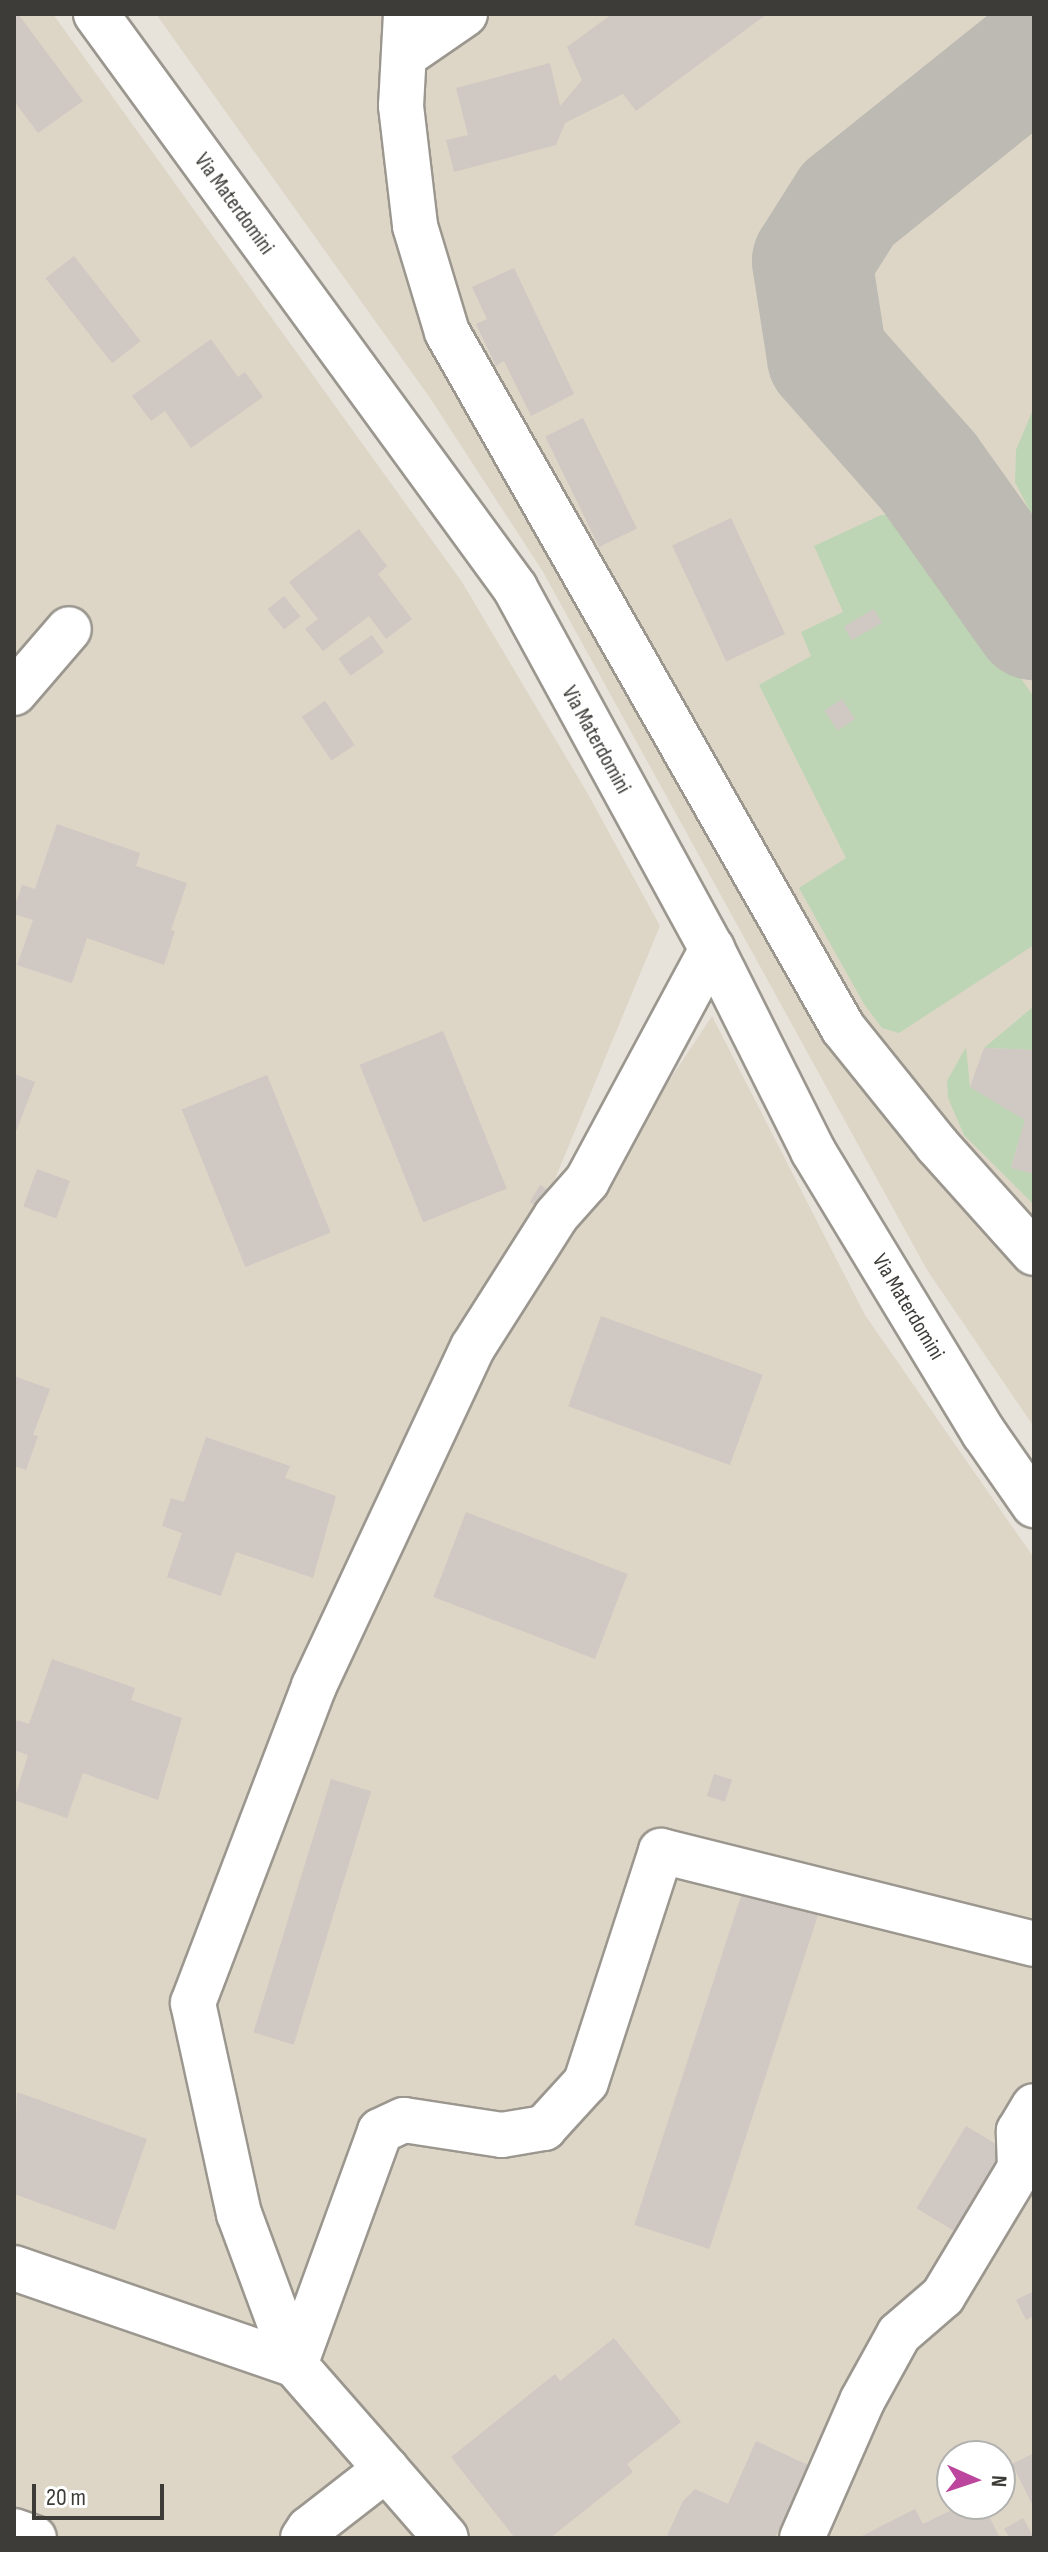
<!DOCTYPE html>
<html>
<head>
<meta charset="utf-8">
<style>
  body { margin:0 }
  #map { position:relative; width:1048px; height:2552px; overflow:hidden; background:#e7e3db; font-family:"Sofia Sans Condensed",sans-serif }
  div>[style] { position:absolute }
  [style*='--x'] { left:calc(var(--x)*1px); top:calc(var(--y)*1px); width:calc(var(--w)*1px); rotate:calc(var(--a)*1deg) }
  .built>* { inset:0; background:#ddd6c7 }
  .green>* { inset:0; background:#bdd5b4 }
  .taxiway>* { height:120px; margin:-60px; padding:0 60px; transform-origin:60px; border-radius:60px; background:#bcbab2 }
  .building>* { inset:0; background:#d0c8c2; transform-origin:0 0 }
  .roads { filter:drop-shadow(2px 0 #9b978f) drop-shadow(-2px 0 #9b978f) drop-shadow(0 2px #9b978f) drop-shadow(0 -2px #9b978f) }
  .minor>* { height:44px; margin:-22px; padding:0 22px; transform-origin:22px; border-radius:22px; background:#fff }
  span { translate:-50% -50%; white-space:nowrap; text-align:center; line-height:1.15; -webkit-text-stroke:6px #fff; paint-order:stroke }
  .street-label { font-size:22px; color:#3d3c38 }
  .frame { position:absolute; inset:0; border:16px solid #3d3c38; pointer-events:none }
  .north { position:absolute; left:936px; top:2440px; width:80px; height:80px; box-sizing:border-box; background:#fff; border:2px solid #b1b1af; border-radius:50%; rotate:93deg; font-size:22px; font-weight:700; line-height:32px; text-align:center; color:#3d3c38 }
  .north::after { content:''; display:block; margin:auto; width:28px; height:36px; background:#bc469e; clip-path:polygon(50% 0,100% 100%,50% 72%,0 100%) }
  .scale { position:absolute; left:32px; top:2484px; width:132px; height:36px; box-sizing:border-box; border:4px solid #3d3c38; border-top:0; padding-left:10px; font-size:24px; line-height:28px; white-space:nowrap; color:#3d3c38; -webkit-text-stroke:6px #fff; paint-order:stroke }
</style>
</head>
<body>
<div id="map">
  <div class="built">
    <i style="clip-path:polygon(evenodd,14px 14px,53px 14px,462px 582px,588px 794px,660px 926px,550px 1191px,572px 1227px,712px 1016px,865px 1315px,1034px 1558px,1034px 2538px,14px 2538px,14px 14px,952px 2456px,1000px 2456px,1000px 2504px,952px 2504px,952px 2456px)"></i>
    <i style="clip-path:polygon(156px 14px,1034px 14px,1034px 1427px,927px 1270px,543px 572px,430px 398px)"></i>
  </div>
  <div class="green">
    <i style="clip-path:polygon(1034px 407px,1034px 519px,1015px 482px,1016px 450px)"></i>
    <i style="clip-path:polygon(881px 515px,896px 515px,910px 520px,1034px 697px,1034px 945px,899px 1033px,882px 1028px,864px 1004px,799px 888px,846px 858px,759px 685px,811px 656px,801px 632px,843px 612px,814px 546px)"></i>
    <i style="clip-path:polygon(1034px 1006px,1034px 1050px,984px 1048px)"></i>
    <i style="clip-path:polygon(966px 1047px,970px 1087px,1025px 1120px,1011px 1167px,1034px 1174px,1034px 1205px,964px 1135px,948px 1098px,947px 1081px)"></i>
  </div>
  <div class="taxiway">
    <i style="--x:1034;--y:55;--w:238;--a:141.3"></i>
    <i style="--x:848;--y:204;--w:67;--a:122.3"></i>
    <i style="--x:812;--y:261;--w:97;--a:81.1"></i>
    <i style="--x:827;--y:357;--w:152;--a:48.5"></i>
    <i style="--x:928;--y:471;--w:183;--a:54.6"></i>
  </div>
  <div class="building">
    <i style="clip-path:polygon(14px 14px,18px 14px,83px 101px,38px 133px,14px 101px)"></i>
    <i style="clip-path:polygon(612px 14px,767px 14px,636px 111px,623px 94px,565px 123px,556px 145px,454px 172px,446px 140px,468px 135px,456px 88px,550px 63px,560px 106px,582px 80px,567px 47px)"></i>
    <i style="left:74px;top:256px;width:108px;height:36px;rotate:52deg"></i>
    <i style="clip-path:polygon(514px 268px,574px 394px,531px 416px,504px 361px,496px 366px,476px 324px,487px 319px,472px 287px)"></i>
    <i style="clip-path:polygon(211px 339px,238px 377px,245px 372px,263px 397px,191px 448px,165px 411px,151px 421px,132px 396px)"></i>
    <i style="left:583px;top:418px;width:123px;height:42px;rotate:64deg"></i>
    <i style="left:731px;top:518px;width:128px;height:65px;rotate:65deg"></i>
    <i style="clip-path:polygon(359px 529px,387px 566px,378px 574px,412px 619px,386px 639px,369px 616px,323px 651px,305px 629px,318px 619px,289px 582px)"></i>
    <i style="left:284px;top:596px;width:26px;height:21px;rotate:51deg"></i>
    <i style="left:874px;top:609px;width:16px;height:35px;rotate:60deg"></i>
    <i style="left:372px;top:635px;width:21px;height:41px;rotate:55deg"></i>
    <i style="left:842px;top:699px;width:24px;height:21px;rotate:57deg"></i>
    <i style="left:325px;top:701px;width:53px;height:28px;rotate:56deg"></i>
    <i style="clip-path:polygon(57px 824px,140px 853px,136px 866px,187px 883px,171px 930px,175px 931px,164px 965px,87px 938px,72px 983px,17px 965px,33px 920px,14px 914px,14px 908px,22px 885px,35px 889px)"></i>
    <i style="left:443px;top:1031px;width:170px;height:90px;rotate:68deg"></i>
    <i style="clip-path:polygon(984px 1048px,1034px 1050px,1034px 1174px,1011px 1168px,1025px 1120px,970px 1087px)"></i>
    <i style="clip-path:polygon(14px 1074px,35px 1082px,14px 1137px)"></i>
    <i style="left:267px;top:1075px;width:170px;height:92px;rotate:68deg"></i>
    <i style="left:37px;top:1169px;width:35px;height:40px;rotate:20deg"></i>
    <i style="left:540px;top:1185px;width:12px;height:20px;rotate:31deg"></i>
    <i style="left:601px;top:1316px;width:172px;height:96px;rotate:20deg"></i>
    <i style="clip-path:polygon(14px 1376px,50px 1389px,33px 1435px,38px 1436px,26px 1470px,14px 1466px)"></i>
    <i style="clip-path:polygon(206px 1437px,290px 1466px,285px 1478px,336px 1496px,313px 1578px,236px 1552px,221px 1596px,167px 1577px,182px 1533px,162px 1526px,171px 1498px,184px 1502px)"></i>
    <i style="left:466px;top:1512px;width:173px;height:91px;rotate:21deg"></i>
    <i style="clip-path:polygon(52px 1659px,135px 1688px,131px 1700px,182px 1718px,158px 1800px,83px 1773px,67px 1818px,14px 1800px,28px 1755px,14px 1750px,14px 1728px,17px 1720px,29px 1724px)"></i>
    <i style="left:714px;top:1774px;width:19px;height:23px;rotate:18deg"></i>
    <i style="left:331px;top:1779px;width:42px;height:265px;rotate:17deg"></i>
    <i style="left:744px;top:1887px;width:79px;height:355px;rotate:18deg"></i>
    <i style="clip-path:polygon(17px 2092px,147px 2139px,115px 2230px,14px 2194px)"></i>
    <i style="left:966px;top:2126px;width:44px;height:96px;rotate:31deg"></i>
    <i style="clip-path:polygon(1034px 2291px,1034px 2316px,1026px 2320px,1016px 2300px)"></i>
    <i style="clip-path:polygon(614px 2338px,681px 2422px,627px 2464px,633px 2472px,550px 2538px,515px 2538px,451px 2457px,555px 2374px,560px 2381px)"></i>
    <i style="clip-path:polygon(756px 2441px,808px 2465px,775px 2538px,666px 2538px,683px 2501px,695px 2489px,728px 2504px)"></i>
    <i style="clip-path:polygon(1034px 2453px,1034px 2508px,1012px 2464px)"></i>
    <i style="clip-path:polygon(964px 2504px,983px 2504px,1000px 2538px,858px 2538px,915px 2509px,923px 2524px)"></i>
    <i style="clip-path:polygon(1023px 2518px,1034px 2538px,1010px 2538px,1004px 2529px)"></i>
  </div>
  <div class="roads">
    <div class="minor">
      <i style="--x:96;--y:14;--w:711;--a:53.87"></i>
      <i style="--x:515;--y:588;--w:411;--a:61.4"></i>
      <i style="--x:712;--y:949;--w:226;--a:63.4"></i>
      <i style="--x:813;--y:1151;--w:330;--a:58.8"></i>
      <i style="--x:984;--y:1433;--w:88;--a:55.2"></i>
      <i style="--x:406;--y:14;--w:92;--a:93.1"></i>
      <i style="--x:401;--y:106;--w:121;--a:83.3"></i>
      <i style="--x:415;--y:226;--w:111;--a:73.2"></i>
      <i style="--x:447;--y:332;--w:801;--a:60.36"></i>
      <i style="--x:843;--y:1028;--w:150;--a:51.2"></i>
      <i style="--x:937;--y:1145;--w:145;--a:48.1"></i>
      <i style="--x:404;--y:56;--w:74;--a:-34.5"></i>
      <i style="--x:14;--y:693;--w:84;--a:-49.3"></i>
      <i style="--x:14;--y:2268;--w:297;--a:19"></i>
      <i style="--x:295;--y:2365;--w:138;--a:48.8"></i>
      <i style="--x:295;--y:2365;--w:161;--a:-110.3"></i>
      <i style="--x:239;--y:2214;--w:216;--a:-102.3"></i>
      <i style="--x:193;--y:2003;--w:339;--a:-69.1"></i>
      <i style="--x:314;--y:1686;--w:374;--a:-64.9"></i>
      <i style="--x:473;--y:1347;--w:155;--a:-57.6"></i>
      <i style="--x:556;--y:1216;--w:47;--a:-48.5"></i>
      <i style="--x:587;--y:1181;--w:264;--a:-61.7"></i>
      <i style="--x:295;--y:2365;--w:249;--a:-70"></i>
      <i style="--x:380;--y:2131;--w:26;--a:-25"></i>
      <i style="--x:404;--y:2120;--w:99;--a:8.7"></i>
      <i style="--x:502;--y:2135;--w:43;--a:-9.5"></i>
      <i style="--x:544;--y:2128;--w:62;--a:-47.6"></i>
      <i style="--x:586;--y:2082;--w:243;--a:-72"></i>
      <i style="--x:661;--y:1851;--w:384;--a:14"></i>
      <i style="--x:14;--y:2531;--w:21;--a:19"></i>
      <i style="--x:303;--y:2538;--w:11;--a:-56"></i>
      <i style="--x:309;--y:2529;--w:98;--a:-37.9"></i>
      <i style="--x:386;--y:2469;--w:91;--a:49"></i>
      <i style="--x:802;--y:2538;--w:150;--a:-66.3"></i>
      <i style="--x:862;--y:2401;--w:77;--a:-61.1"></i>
      <i style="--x:899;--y:2334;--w:58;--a:-40.8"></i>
      <i style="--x:943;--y:2296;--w:149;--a:-59"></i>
      <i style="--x:1020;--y:2168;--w:37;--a:-92"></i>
      <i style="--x:1019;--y:2131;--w:29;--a:-59"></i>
    </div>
  </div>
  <div class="street-label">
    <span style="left:234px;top:204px;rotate:54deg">Via Materdomini</span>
    <span style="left:596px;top:740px;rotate:61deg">Via Materdomini</span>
    <span style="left:908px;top:1307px;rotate:59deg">Via Materdomini</span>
  </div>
  <div class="frame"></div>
  <div class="north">N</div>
  <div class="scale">20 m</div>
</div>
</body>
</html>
